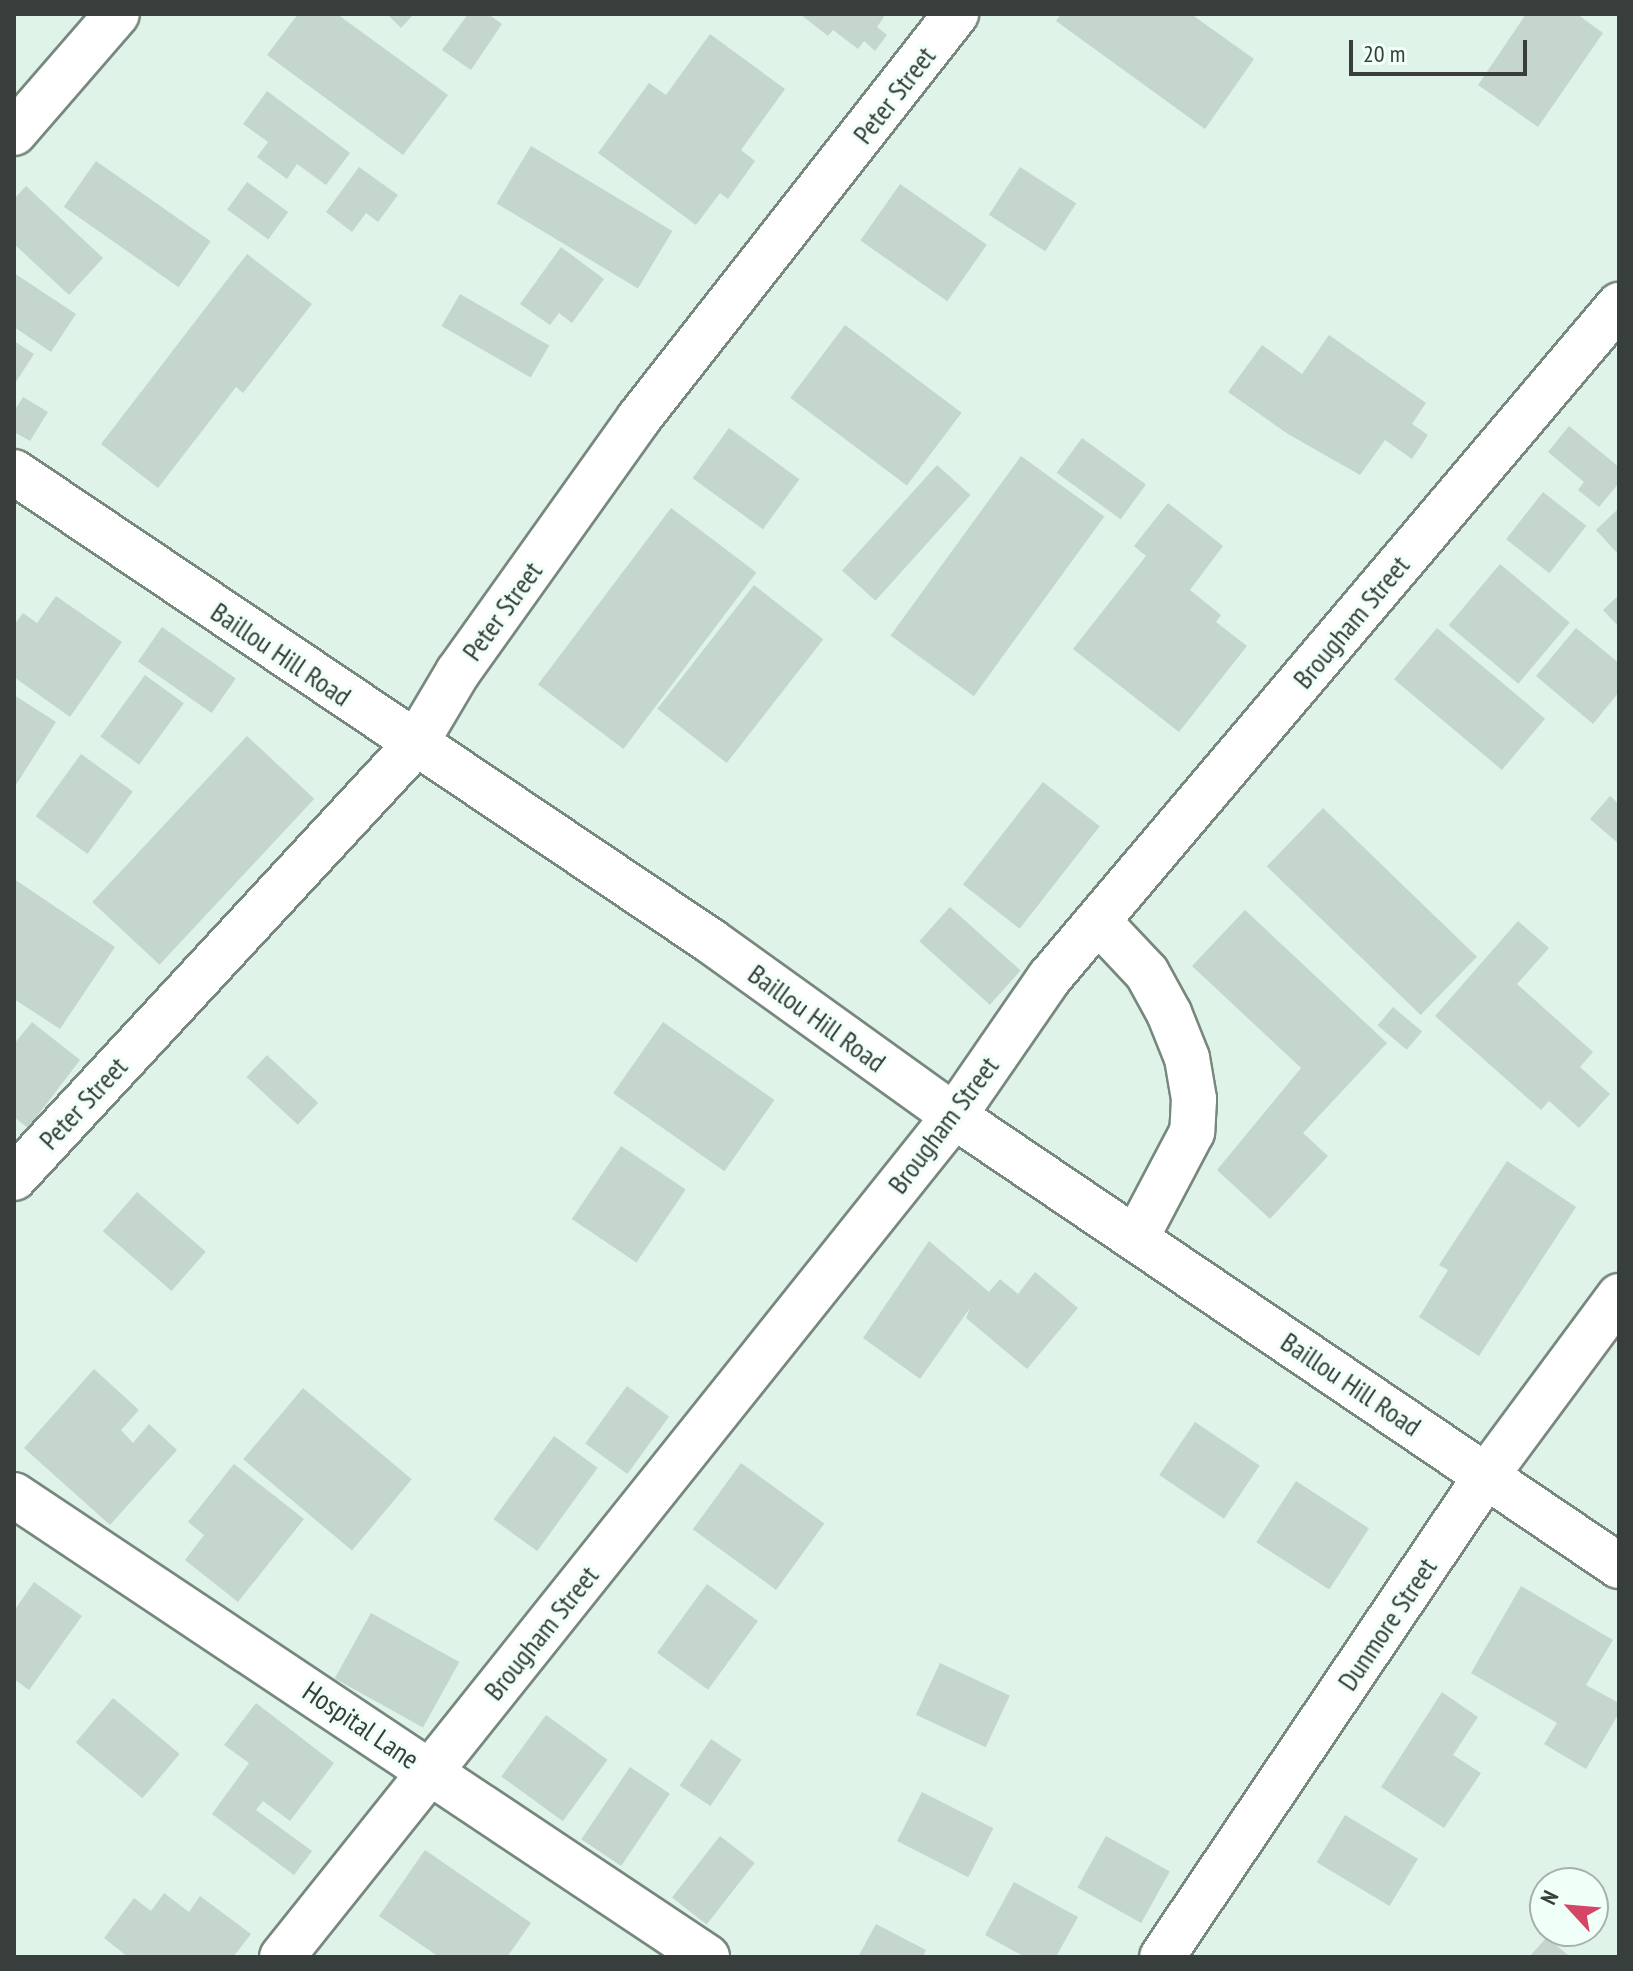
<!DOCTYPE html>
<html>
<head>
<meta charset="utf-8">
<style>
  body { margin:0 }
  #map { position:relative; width:1633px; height:1971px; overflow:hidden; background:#e0f3e9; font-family:"PT Sans Narrow",sans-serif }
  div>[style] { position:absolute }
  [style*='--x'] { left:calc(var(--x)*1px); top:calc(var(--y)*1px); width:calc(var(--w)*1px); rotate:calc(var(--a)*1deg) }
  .building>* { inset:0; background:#c4d6cd; transform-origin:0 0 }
  .roads { filter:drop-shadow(2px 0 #77887f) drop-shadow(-2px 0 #77887f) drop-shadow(0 2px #77887f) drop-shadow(0 -2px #77887f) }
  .minor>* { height:44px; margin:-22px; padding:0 22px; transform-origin:22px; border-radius:22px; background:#fff }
  .major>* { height:44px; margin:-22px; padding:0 22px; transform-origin:22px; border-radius:22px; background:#fff }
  span { translate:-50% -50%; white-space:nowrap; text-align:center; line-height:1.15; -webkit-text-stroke:6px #f0fff7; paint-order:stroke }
  .street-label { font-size:28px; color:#373e3b }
  .frame { position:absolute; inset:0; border:16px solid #373e3b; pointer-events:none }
  .north { position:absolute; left:1529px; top:1867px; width:80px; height:80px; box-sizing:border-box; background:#f0fff7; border:2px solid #a6b2ac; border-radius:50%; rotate:296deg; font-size:22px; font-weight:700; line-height:32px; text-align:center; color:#373e3b }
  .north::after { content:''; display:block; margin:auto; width:28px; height:36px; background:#d44566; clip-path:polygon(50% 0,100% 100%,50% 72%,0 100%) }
  .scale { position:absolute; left:1349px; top:40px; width:178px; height:36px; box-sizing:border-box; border:4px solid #373e3b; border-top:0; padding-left:10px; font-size:24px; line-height:28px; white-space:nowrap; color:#373e3b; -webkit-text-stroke:6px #f0fff7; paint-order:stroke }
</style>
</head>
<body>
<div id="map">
  <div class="building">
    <i style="clip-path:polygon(298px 14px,337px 14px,448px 95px,403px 155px,267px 55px)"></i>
    <i style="clip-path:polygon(387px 14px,414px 14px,401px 28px)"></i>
    <i style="clip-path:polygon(468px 14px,488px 14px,502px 24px,471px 70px,442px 50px)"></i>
    <i style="clip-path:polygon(800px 14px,880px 14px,884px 17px,877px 27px,887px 35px,875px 51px,864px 41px,858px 49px,833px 30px,828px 36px)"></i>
    <i style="clip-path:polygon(1061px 14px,1191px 14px,1254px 59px,1205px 129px,1056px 21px)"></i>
    <i style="clip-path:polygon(1526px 14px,1577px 14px,1603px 33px,1538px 127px,1478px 85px)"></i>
    <i style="clip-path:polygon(710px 34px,785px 89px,741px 150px,755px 161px,728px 199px,720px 193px,696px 225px,598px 153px,649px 83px,666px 95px)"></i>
    <i style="clip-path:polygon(267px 91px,350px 153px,326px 185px,297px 164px,287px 179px,257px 157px,268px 142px,243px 124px)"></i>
    <i style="left:531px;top:146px;width:165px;height:67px;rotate:31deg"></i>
    <i style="left:96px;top:161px;width:140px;height:56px;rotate:35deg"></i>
    <i style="clip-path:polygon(359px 167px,398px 195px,378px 222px,366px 213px,352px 232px,326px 212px)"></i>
    <i style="left:1020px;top:167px;width:67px;height:57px;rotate:33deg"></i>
    <i style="left:247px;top:182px;width:51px;height:34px;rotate:36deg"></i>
    <i style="left:900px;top:184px;width:106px;height:69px;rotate:35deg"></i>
    <i style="clip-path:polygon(26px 186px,103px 258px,69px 295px,14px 244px,14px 199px)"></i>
    <i style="clip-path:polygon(561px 247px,604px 279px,572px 323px,559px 313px,550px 325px,520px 304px)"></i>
    <i style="clip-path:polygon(247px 254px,312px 304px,243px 393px,236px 387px,158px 488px,101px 444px)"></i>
    <i style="clip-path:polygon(14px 273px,76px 314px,51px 352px,14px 327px)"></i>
    <i style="left:460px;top:294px;width:103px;height:37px;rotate:30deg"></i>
    <i style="left:845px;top:325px;width:146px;height:91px;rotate:37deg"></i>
    <i style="clip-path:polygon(1329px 335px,1426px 403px,1412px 424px,1428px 435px,1412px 459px,1385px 440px,1360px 475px,1288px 434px,1228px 392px,1262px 345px,1302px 374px)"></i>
    <i style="clip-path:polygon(14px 341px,34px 354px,14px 385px)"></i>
    <i style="clip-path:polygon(23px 397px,48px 412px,30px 441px,14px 432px,14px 411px)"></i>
    <i style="clip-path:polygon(1569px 426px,1619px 467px,1619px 483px,1599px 507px,1578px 490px,1584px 482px,1548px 452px)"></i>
    <i style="left:729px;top:428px;width:87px;height:62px;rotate:36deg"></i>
    <i style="left:1082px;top:438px;width:79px;height:43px;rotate:36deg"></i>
    <i style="left:1021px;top:456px;width:103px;height:222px;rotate:36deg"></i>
    <i style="left:937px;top:465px;width:45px;height:142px;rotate:42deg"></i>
    <i style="left:1543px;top:492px;width:55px;height:60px;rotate:38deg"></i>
    <i style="clip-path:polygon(1168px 503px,1223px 546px,1190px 590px,1221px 615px,1216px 622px,1247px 646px,1179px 732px,1073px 649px,1146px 556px,1134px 546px)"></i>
    <i style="left:671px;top:508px;width:107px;height:221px;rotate:37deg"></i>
    <i style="clip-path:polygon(1619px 508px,1619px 555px,1596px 530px)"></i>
    <i style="left:1500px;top:564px;width:91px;height:80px;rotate:40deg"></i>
    <i style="left:754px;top:585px;width:88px;height:157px;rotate:38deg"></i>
    <i style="clip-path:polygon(1619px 595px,1619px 627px,1603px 610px)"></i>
    <i style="clip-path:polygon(56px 596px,122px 642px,70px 717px,14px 677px,14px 625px,23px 613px,37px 623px)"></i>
    <i style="left:162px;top:627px;width:90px;height:42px;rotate:35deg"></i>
    <i style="left:1437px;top:628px;width:141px;height:67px;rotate:40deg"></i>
    <i style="clip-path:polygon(1576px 628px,1619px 663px,1619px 692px,1593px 724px,1536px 676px)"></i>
    <i style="left:145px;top:675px;width:48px;height:76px;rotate:36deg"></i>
    <i style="clip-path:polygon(14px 695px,56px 722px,14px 788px)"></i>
    <i style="left:247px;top:736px;width:92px;height:227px;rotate:43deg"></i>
    <i style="left:81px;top:754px;width:64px;height:77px;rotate:36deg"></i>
    <i style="left:1043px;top:782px;width:72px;height:130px;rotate:38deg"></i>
    <i style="clip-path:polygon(1610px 796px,1619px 804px,1619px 844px,1590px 819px)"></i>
    <i style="left:1323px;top:808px;width:214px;height:81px;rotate:44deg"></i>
    <i style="clip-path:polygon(14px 879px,115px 947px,60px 1029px,14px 999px)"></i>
    <i style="left:950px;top:907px;width:95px;height:46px;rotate:42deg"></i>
    <i style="clip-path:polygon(1245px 910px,1387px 1043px,1303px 1133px,1328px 1156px,1270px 1219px,1217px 1170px,1301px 1068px,1192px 966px)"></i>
    <i style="clip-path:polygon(1518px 921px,1549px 948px,1517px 984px,1593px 1052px,1580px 1067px,1610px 1094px,1579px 1128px,1549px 1101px,1541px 1110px,1435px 1016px)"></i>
    <i style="left:1393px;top:1007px;width:38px;height:24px;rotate:40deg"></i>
    <i style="clip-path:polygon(32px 1022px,80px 1060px,28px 1128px,14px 1117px,14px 1044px)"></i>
    <i style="left:663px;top:1022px;width:136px;height:87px;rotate:35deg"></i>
    <i style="left:267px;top:1055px;width:70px;height:30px;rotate:43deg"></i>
    <i style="left:621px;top:1146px;width:78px;height:88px;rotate:34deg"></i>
    <i style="clip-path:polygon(1507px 1161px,1576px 1207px,1479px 1356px,1419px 1317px,1448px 1270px,1439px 1265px)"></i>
    <i style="left:137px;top:1192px;width:91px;height:52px;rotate:41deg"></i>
    <i style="clip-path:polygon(929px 1241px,989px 1292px,1000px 1279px,1018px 1294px,1035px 1272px,1078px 1308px,1027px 1369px,966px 1318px,970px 1308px,920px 1379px,863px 1338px)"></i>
    <i style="clip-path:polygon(94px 1369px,139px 1410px,121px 1430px,133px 1443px,149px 1424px,177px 1450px,110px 1525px,24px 1448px)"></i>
    <i style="left:627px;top:1386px;width:52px;height:71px;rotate:36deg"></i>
    <i style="left:303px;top:1388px;width:142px;height:93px;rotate:40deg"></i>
    <i style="left:1195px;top:1422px;width:78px;height:64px;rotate:34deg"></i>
    <i style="left:554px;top:1436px;width:54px;height:103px;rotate:36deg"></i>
    <i style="left:741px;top:1463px;width:103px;height:82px;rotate:36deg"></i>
    <i style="clip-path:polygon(234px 1464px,304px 1519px,238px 1602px,185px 1560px,204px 1535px,188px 1522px)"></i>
    <i style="left:1296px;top:1481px;width:87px;height:73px;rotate:33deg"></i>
    <i style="clip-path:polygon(34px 1582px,82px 1616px,29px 1690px,14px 1679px,14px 1611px)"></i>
    <i style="left:707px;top:1584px;width:63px;height:85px;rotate:36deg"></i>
    <i style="clip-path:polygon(1521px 1586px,1613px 1640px,1586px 1685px,1619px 1703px,1619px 1713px,1586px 1769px,1544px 1744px,1557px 1723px,1471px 1673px)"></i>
    <i style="left:371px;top:1613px;width:101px;height:75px;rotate:29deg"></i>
    <i style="left:940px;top:1663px;width:77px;height:57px;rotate:25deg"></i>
    <i style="clip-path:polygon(1442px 1692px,1478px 1717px,1453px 1755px,1481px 1773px,1444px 1828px,1381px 1787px)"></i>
    <i style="left:113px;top:1698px;width:87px;height:58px;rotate:40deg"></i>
    <i style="clip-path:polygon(256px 1703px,334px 1763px,290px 1821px,263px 1801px,256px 1810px,312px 1851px,294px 1875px,212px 1814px,249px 1763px,224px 1745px)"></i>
    <i style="left:546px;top:1715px;width:76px;height:76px;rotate:36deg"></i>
    <i style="left:711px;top:1739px;width:37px;height:56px;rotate:34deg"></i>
    <i style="left:630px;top:1767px;width:48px;height:87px;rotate:34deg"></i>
    <i style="left:922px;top:1792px;width:80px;height:55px;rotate:27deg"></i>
    <i style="left:1345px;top:1815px;width:85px;height:55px;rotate:31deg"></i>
    <i style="left:720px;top:1836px;width:44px;height:78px;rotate:38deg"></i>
    <i style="left:1106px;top:1836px;width:73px;height:59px;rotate:29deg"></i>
    <i style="clip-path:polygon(425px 1850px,531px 1923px,507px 1957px,439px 1957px,379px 1916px)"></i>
    <i style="clip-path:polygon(1014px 1882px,1078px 1917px,1056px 1957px,1025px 1957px,985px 1935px)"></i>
    <i style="clip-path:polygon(164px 1893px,189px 1912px,200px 1896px,251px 1934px,233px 1957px,128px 1957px,104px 1938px,134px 1898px,151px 1911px)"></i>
    <i style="clip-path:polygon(876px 1924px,926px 1950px,923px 1957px,858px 1957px)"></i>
    <i style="clip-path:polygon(1547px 1937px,1570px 1957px,1529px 1957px)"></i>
  </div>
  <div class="roads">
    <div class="minor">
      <i style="--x:14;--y:133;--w:157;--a:-49.1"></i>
      <i style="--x:1098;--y:921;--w:71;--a:46.7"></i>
      <i style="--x:1147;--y:973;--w:46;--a:61.2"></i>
      <i style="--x:1169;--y:1013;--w:48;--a:68.2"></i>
      <i style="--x:1187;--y:1058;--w:42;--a:80.3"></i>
      <i style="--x:1194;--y:1099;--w:33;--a:93"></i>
      <i style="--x:1192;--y:1132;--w:120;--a:117.8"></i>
      <i style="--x:14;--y:1178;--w:589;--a:-47.2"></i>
      <i style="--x:414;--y:746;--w:86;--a:-59.3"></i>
      <i style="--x:458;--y:672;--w:312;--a:-54.5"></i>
      <i style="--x:639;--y:418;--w:514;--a:-51.88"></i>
      <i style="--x:14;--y:1495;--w:833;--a:33.69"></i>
      <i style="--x:282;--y:1957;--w:1077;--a:-51.37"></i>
      <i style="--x:954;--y:1116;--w:169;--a:-55.4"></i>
      <i style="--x:1050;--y:977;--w:881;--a:-49.74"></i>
      <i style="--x:1162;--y:1957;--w:580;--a:-56.04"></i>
      <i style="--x:1486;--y:1476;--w:224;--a:-53.5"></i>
    </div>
    <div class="major">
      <i style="--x:14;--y:472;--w:841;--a:33.95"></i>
      <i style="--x:712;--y:942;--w:298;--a:35.7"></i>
      <i style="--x:954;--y:1116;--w:803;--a:34.09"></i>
    </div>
  </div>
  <div class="street-label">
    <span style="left:894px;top:95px;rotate:-52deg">Peter Street</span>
    <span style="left:502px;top:611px;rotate:-54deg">Peter Street</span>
    <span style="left:1351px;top:622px;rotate:-50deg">Brougham Street</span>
    <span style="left:281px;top:654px;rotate:34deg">Baillou Hill Road</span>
    <span style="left:817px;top:1018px;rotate:36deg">Baillou Hill Road</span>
    <span style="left:83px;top:1103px;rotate:-47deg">Peter Street</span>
    <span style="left:943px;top:1125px;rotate:-53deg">Brougham Street</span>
    <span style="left:1351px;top:1384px;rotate:34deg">Baillou Hill Road</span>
    <span style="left:1387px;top:1624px;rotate:-56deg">Dunmore Street</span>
    <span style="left:541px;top:1633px;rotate:-51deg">Brougham Street</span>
    <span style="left:361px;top:1725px;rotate:34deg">Hospital Lane</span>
  </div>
  <div class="frame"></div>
  <div class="north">N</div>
  <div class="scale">20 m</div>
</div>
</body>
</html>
